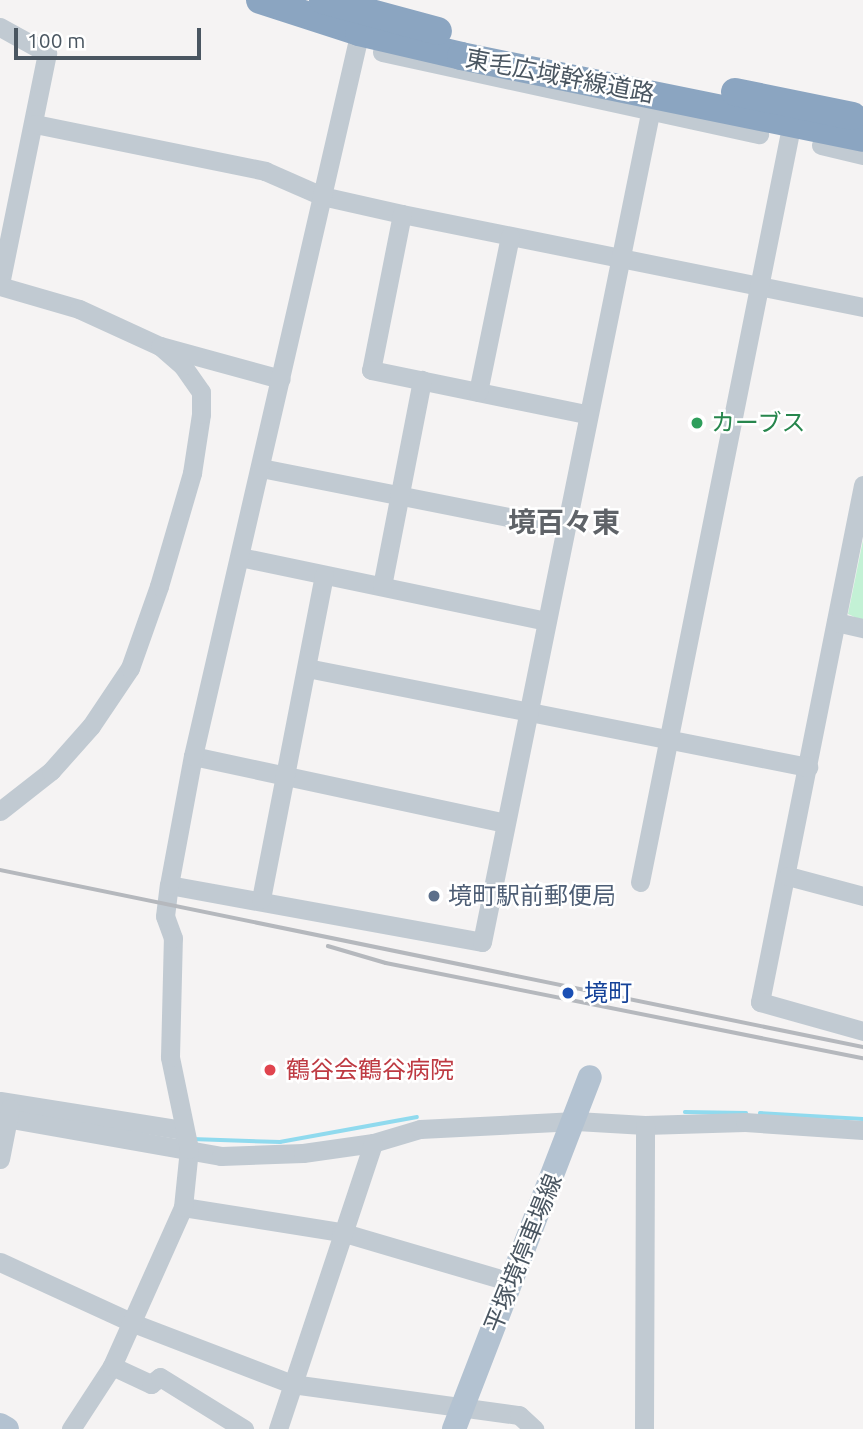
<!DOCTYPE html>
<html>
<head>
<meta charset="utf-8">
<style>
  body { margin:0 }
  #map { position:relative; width:863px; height:1429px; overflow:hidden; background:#f5f3f3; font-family:Ubuntu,"Noto Sans JP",sans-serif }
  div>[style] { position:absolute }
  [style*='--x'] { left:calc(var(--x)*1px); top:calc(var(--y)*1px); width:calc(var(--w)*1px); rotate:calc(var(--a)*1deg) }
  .green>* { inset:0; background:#c3f1d5 }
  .stream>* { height:3.5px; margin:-1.75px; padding:0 1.75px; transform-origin:1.75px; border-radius:1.75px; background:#90daee }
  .minor>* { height:19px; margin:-9.5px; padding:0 9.5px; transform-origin:9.5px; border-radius:9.5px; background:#c1cad2 }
  .major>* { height:24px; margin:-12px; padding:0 12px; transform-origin:12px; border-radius:12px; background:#b3c2d1 }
  .highway>* { height:28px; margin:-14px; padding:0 14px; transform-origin:14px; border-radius:14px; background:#8ba5c1 }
  .rail>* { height:3.5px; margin:-1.75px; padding:0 1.75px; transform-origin:1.75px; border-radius:1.75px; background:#b5b8bd }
  .dots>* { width:19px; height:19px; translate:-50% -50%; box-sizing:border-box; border:4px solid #fff; border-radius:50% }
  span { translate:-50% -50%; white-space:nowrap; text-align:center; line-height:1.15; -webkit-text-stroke:5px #fff; paint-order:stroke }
  .street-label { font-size:24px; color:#4a5661 }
  .leisure-label { font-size:24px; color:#27864d }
  .left { translate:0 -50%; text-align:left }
  .service-label { font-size:24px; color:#4e5e75 }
  .transit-label { font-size:24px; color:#164399 }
  .health-label { font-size:24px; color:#be3a42 }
  .quarter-label { font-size:28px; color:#5f6368; font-weight:700 }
  .scale { position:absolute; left:14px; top:28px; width:187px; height:32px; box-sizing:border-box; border:4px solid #4a5661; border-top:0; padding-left:9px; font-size:21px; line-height:24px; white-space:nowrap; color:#4a5661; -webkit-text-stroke:5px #fff; paint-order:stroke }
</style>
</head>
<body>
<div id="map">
  <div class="green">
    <i style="clip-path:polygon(863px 540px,863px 621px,848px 614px)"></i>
  </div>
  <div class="stream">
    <i style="--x:685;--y:1112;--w:61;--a:0.9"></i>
    <i style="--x:760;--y:1113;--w:103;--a:3.3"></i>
    <i style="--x:192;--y:1139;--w:88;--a:2"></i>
    <i style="--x:280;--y:1142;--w:139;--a:-10.3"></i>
  </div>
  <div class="minor">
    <i style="--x:0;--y:27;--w:54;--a:29"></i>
    <i style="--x:47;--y:53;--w:236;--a:101.5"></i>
    <i style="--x:382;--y:52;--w:386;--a:12.3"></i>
    <i style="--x:35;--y:124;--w:235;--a:11.5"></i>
    <i style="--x:265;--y:171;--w:62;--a:23.7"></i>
    <i style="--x:322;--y:196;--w:82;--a:12.7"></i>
    <i style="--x:402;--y:214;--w:470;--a:11.4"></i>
    <i style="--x:821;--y:145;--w:43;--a:13.4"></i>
    <i style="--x:402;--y:214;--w:159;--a:101.2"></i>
    <i style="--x:371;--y:370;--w:219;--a:11.6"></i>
    <i style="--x:0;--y:286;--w:82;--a:16.2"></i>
    <i style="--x:79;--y:309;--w:89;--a:24.6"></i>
    <i style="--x:160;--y:346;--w:125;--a:15.3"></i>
    <i style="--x:478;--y:392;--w:159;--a:-78.4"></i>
    <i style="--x:261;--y:468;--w:310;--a:11.2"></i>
    <i style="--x:863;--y:485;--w:527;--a:101.27"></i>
    <i style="--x:760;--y:1002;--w:107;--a:15.7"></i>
    <i style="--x:240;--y:557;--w:313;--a:11.8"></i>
    <i style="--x:382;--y:586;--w:210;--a:-79"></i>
    <i style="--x:836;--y:622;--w:28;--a:13"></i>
    <i style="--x:307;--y:668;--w:511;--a:11.18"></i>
    <i style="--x:193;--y:756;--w:319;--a:12.1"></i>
    <i style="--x:0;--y:811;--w:65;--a:-38.1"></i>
    <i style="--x:51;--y:771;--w:60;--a:-48.4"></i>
    <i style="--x:91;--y:726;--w:70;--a:-56.1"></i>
    <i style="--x:130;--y:668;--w:87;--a:-70.5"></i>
    <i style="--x:159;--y:586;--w:118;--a:-73.7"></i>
    <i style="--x:192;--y:473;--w:60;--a:-81.3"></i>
    <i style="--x:201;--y:414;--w:22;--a:-90"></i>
    <i style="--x:201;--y:392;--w:32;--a:-125"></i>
    <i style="--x:183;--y:366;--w:30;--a:-139"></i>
    <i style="--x:788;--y:876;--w:78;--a:14.9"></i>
    <i style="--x:640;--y:882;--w:785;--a:-78.69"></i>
    <i style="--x:169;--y:885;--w:318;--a:10.3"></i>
    <i style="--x:482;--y:942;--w:846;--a:-78.54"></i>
    <i style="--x:261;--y:899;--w:330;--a:-79"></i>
    <i style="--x:0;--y:1101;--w:186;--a:9"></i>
    <i style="--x:0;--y:1117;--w:224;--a:10"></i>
    <i style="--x:221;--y:1156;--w:82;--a:-2.1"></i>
    <i style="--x:303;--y:1153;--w:71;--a:-8.1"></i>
    <i style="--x:373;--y:1143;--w:49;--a:-16.6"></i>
    <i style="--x:420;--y:1129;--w:156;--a:-2.9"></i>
    <i style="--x:576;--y:1121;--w:69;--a:3.3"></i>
    <i style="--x:645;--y:1125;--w:100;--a:-1.7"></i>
    <i style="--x:745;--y:1122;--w:118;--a:3.9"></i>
    <i style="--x:0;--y:1159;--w:52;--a:-78.9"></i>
    <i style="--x:183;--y:1207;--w:160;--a:9"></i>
    <i style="--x:341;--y:1232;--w:177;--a:16.4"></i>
    <i style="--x:0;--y:1262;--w:146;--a:24.6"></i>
    <i style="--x:133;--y:1323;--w:170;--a:21"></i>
    <i style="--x:292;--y:1384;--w:229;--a:7.8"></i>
    <i style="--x:519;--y:1415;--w:21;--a:43"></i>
    <i style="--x:112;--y:1366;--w:43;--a:24.8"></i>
    <i style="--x:151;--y:1384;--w:11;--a:-38"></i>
    <i style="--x:160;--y:1377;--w:99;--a:31.8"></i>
    <i style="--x:71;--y:1429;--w:75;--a:-56.9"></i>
    <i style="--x:112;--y:1366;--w:174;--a:-65.9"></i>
    <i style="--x:183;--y:1207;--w:58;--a:-84.1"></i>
    <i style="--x:189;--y:1149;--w:94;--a:-101.7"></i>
    <i style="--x:170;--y:1057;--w:119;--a:-88.6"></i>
    <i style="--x:173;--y:938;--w:23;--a:-110"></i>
    <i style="--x:165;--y:916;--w:31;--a:-83"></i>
    <i style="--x:169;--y:885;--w:131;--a:-79.5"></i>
    <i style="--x:193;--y:756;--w:753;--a:-77.03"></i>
    <i style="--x:278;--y:1429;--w:301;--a:-71.6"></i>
    <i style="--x:644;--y:1429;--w:304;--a:-89.8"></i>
  </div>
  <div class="major">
    <i style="--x:0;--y:1425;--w:8;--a:30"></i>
    <i style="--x:454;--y:1429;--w:377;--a:-68.9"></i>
  </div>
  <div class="highway">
    <i style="--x:260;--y:0;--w:104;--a:17.9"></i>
    <i style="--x:359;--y:32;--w:105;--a:13.2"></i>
    <i style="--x:461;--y:56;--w:410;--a:11.5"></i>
    <i style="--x:323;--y:0;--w:119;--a:15.1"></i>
    <i style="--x:735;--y:92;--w:120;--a:11.5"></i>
  </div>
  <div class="rail">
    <i style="--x:0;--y:870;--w:881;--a:11.59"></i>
    <i style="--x:328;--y:946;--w:60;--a:16.3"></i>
    <i style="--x:386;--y:963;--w:486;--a:11.3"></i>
  </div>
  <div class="dots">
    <i style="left:697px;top:423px;background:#2e9e5b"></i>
    <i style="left:434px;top:896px;background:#5c6f8a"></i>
    <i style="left:568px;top:993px;background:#1a4fb4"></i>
    <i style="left:270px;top:1070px;background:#e0444e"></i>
  </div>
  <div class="street-label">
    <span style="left:560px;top:76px;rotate:11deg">東毛広域幹線道路</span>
    <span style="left:523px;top:1253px;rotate:-68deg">平塚境停車場線</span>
  </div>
  <div class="leisure-label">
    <span class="left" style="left:711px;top:423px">カーブス</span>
  </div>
  <div class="service-label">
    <span class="left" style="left:448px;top:896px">境町駅前郵便局</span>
  </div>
  <div class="transit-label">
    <span class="left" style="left:584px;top:993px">境町</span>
  </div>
  <div class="health-label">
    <span class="left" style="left:286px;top:1070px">鶴谷会鶴谷病院</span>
  </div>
  <div class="quarter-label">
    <span style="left:564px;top:522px">境百々東</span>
  </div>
  <div class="scale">100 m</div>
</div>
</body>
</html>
